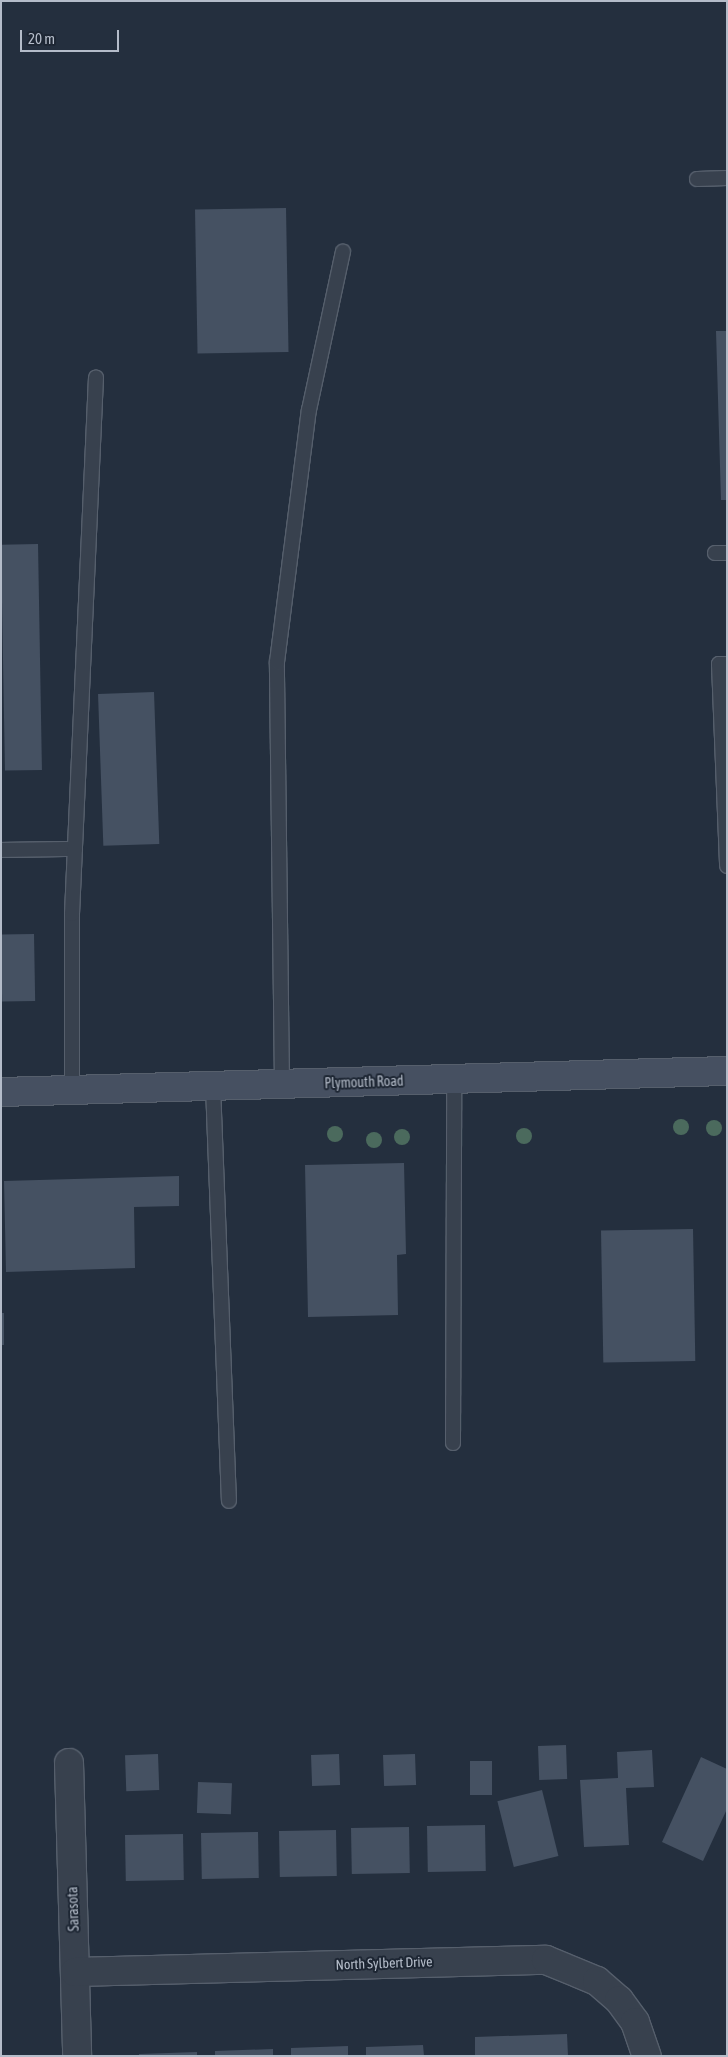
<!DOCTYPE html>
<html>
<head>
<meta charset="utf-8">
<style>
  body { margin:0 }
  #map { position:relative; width:728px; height:2057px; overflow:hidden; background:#242f3e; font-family:"Asap Condensed",sans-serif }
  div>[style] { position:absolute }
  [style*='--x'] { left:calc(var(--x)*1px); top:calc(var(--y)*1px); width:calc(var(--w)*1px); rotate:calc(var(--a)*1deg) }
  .building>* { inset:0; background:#455162; transform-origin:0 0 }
  .roads { filter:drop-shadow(1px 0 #565f6c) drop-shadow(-1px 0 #565f6c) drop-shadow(0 1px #565f6c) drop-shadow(0 -1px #565f6c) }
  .lane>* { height:14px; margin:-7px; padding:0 7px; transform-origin:7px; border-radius:7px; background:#38414e }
  .street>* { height:28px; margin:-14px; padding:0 14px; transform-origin:14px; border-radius:14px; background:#38414e }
  .secondary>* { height:28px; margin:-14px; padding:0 14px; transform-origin:14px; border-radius:14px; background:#465061 }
  .trees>* { width:16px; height:16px; margin:-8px; border-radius:50%; background:#4b6a5d }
  span { translate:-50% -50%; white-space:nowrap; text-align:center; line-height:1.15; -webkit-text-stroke:4px #1d2633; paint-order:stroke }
  .street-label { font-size:14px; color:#b4bcc9 }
  .frame { position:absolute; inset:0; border:2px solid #b4bcc9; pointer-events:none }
  .scale { position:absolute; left:20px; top:30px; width:99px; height:22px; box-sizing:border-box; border:2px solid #b4bcc9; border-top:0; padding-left:6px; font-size:15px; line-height:18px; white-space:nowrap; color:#b4bcc9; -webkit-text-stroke:4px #1d2633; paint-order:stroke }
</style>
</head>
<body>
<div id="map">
  <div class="building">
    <i style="left:286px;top:208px;width:144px;height:91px;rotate:89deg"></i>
    <i style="clip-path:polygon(716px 331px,727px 331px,727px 500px,721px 500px)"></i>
    <i style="left:38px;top:544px;width:226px;height:37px;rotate:89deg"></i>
    <i style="left:154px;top:692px;width:152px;height:56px;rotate:88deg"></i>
    <i style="left:34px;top:934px;width:67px;height:33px;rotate:89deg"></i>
    <i style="clip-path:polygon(404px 1163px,406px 1254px,397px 1255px,398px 1315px,308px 1317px,305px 1165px)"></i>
    <i style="clip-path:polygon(179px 1176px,179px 1206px,134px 1207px,135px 1268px,6px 1272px,4px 1181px)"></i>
    <i style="left:693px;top:1229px;width:132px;height:92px;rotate:89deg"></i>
    <i style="left:1px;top:1313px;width:3px;height:32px"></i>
    <i style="left:566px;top:1745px;width:34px;height:28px;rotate:88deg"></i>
    <i style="clip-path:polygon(652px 1750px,654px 1787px,626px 1788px,629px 1845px,584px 1847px,580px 1780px,618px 1778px,617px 1752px)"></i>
    <i style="left:158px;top:1754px;width:36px;height:33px;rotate:88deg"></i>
    <i style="left:339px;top:1754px;width:31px;height:28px;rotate:88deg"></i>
    <i style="left:415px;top:1754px;width:31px;height:32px;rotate:88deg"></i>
    <i style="clip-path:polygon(701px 1757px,727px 1769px,727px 1809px,703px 1861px,662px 1842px)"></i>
    <i style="left:470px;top:1761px;width:22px;height:34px"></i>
    <i style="left:198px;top:1782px;width:34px;height:31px;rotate:2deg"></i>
    <i style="left:542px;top:1790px;width:68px;height:46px;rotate:76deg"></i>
    <i style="left:485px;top:1825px;width:46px;height:58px;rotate:89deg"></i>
    <i style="left:409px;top:1827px;width:46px;height:58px;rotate:89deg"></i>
    <i style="left:336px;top:1830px;width:46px;height:57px;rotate:89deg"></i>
    <i style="left:258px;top:1832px;width:46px;height:57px;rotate:89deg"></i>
    <i style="left:183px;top:1834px;width:46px;height:58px;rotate:89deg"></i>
    <i style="clip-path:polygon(567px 2034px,568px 2056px,475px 2056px,475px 2037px)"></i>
    <i style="clip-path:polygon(423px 2045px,424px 2056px,366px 2056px,366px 2047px)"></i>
    <i style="clip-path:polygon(348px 2046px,348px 2056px,291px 2056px,291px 2048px)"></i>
    <i style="clip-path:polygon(273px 2049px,273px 2056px,215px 2056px,215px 2051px)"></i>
    <i style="clip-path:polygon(197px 2052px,197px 2056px,139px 2056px,139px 2054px)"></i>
  </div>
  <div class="roads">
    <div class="lane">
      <i style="--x:697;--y:179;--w:30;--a:-2"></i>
      <i style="--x:715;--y:553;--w:12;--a:0"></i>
      <i style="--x:727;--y:664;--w:8;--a:180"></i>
      <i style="--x:719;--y:664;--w:202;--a:87.7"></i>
      <i style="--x:1;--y:850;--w:74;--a:-0.8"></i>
      <i style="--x:282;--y:1084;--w:422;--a:-90.7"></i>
      <i style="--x:277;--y:662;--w:254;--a:-82.8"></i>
      <i style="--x:309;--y:410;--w:162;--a:-77.9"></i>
      <i style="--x:213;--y:1086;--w:415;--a:87.8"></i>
      <i style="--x:72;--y:1090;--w:176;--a:-90"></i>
      <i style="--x:72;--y:914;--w:537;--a:-87.44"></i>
      <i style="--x:453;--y:1443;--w:364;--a:-89.8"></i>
    </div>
    <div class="street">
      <i style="--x:69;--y:1763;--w:293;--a:88.4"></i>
      <i style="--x:75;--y:1972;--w:471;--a:-1.5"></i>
      <i style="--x:546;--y:1960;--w:55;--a:22.4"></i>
      <i style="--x:597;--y:1981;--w:29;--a:41"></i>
      <i style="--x:619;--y:2000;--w:27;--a:54"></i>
      <i style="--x:635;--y:2022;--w:36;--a:71"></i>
    </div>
    <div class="secondary">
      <i style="--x:1;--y:1092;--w:726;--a:-1.66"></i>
    </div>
  </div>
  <div class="trees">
    <i style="left:681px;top:1127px"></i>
    <i style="left:714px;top:1128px"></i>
    <i style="left:335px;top:1134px"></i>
    <i style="left:524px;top:1136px"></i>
    <i style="left:402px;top:1137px"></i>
    <i style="left:374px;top:1140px"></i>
  </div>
  <div class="street-label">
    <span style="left:364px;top:1082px;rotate:-2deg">Plymouth Road</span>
    <span style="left:73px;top:1909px;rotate:-92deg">Sarasota</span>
    <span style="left:384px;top:1963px;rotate:-2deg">North Sylbert Drive</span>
  </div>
  <div class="frame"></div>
  <div class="scale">20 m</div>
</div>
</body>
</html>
